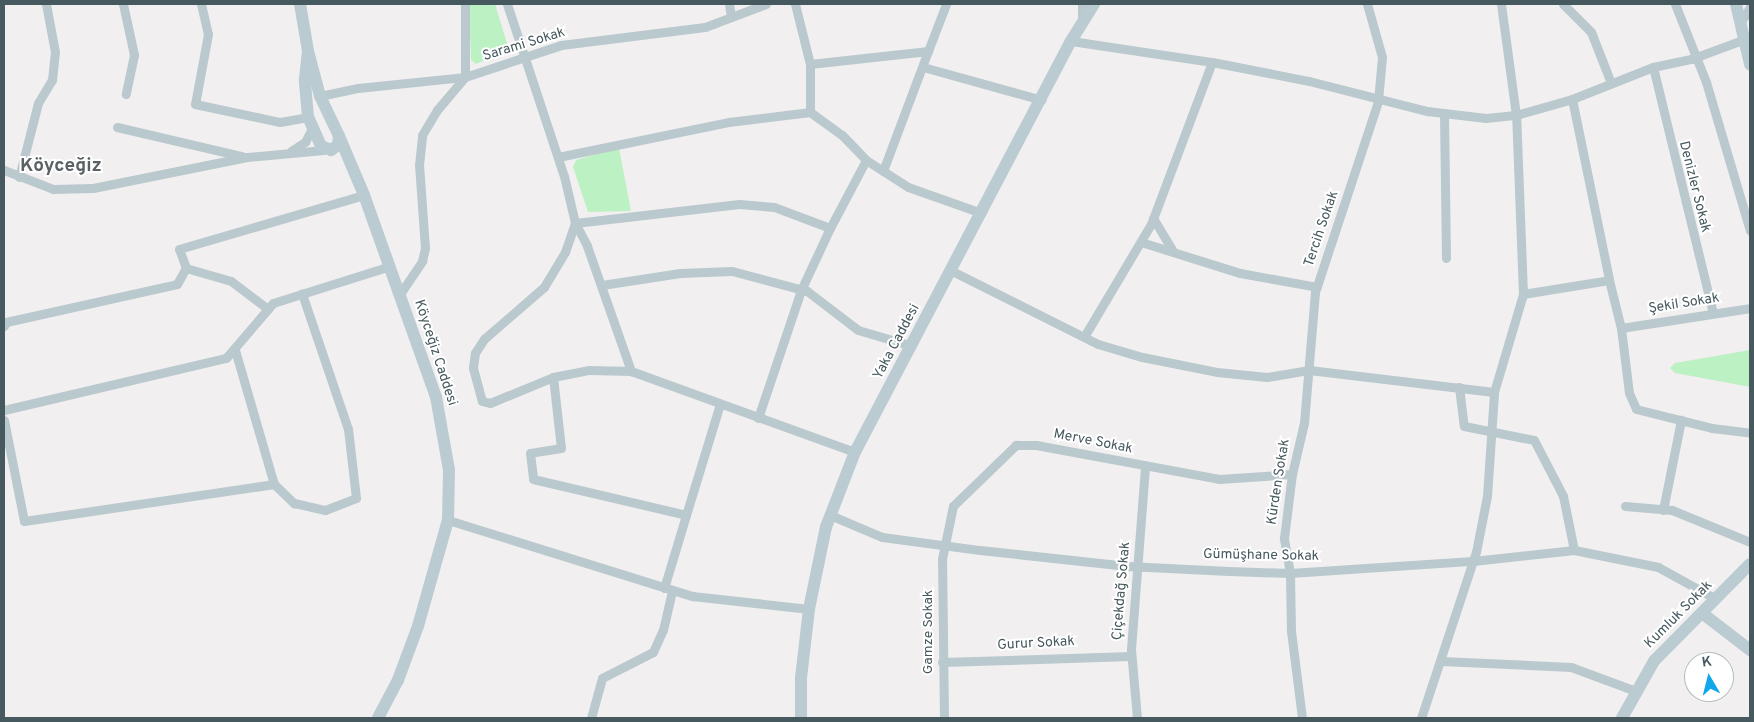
<!DOCTYPE html>
<html>
<head>
<meta charset="utf-8">
<style>
  body { margin:0 }
  #map { position:relative; width:1754px; height:722px; overflow:hidden; background:#f2eff0; font-family:Overpass,sans-serif }
  div>[style] { position:absolute }
  [style*='--x'] { left:calc(var(--x)*1px); top:calc(var(--y)*1px); width:calc(var(--w)*1px); rotate:calc(var(--a)*1deg) }
  .green>* { inset:0; background:#bcf1c3 }
  .street>* { height:9px; margin:-4.5px; padding:0 4.5px; transform-origin:4.5px; border-radius:4.5px; background:#bac9cd }
  .secondary>* { height:12px; margin:-6px; padding:0 6px; transform-origin:6px; border-radius:6px; background:#baccd2 }
  span { translate:-50% -50%; white-space:nowrap; text-align:center; line-height:1.15; -webkit-text-stroke:4px #fff; paint-order:stroke }
  .street-label { font-size:14px; color:#46595e }
  .district-label { font-size:19px; color:#5b6265; font-weight:700 }
  .frame { position:absolute; inset:0; border:5px solid #46595e; pointer-events:none }
  .north { position:absolute; left:1684px; top:652px; width:50px; height:50px; box-sizing:border-box; background:#fff; border:1px solid #b5bdbf; border-radius:50%; rotate:352deg; font-size:14px; font-weight:700; line-height:20px; text-align:center; color:#46595e }
  .north::after { content:''; display:block; margin:auto; width:18px; height:22px; background:#10a8eb; clip-path:polygon(50% 0,100% 100%,50% 72%,0 100%) }
</style>
</head>
<body>
<div id="map">
  <div class="green">
    <i style="clip-path:polygon(469px 4px,495px 4px,509px 50px,476px 64px,471px 60px)"></i>
    <i style="clip-path:polygon(619px 148px,631px 211px,588px 212px,573px 167px,576px 160px)"></i>
    <i style="clip-path:polygon(1750px 350px,1750px 387px,1675px 373px,1670px 368px,1675px 363px)"></i>
  </div>
  <div class="street">
    <i style="--x:123;--y:4;--w:52;--a:77.8"></i>
    <i style="--x:134;--y:55;--w:40;--a:102"></i>
    <i style="--x:201;--y:4;--w:31;--a:77"></i>
    <i style="--x:208;--y:34;--w:71;--a:100.5"></i>
    <i style="--x:195;--y:104;--w:87;--a:12"></i>
    <i style="--x:280;--y:122;--w:28;--a:-10"></i>
    <i style="--x:507;--y:4;--w:181;--a:71.7"></i>
    <i style="--x:564;--y:176;--w:48;--a:76.8"></i>
    <i style="--x:575;--y:223;--w:31;--a:109"></i>
    <i style="--x:565;--y:252;--w:41;--a:121"></i>
    <i style="--x:544;--y:287;--w:79;--a:139.1"></i>
    <i style="--x:484;--y:339;--w:17;--a:123"></i>
    <i style="--x:475;--y:353;--w:15;--a:98"></i>
    <i style="--x:473;--y:368;--w:34;--a:75"></i>
    <i style="--x:482;--y:401;--w:8;--a:14"></i>
    <i style="--x:490;--y:403;--w:68;--a:-22.4"></i>
    <i style="--x:553;--y:377;--w:37;--a:-11"></i>
    <i style="--x:589;--y:370;--w:42;--a:1.4"></i>
    <i style="--x:631;--y:371;--w:238;--a:19.9"></i>
    <i style="--x:729;--y:4;--w:13;--a:81"></i>
    <i style="--x:795;--y:4;--w:62;--a:76"></i>
    <i style="--x:810;--y:64;--w:48;--a:90"></i>
    <i style="--x:1563;--y:4;--w:40;--a:45"></i>
    <i style="--x:1591;--y:32;--w:55;--a:68.6"></i>
    <i style="--x:1675;--y:4;--w:84;--a:68.3"></i>
    <i style="--x:1706;--y:82;--w:155;--a:73.5"></i>
    <i style="--x:1082;--y:22;--w:18;--a:-90"></i>
    <i style="--x:1741;--y:22;--w:17;--a:-59"></i>
    <i style="--x:1071;--y:41;--w:143;--a:8.5"></i>
    <i style="--x:1212;--y:62;--w:173;--a:110.6"></i>
    <i style="--x:1151;--y:224;--w:131;--a:120.7"></i>
    <i style="--x:928;--y:51;--w:50;--a:-69"></i>
    <i style="--x:1212;--y:62;--w:99;--a:11.1"></i>
    <i style="--x:1309;--y:81;--w:122;--a:14.3"></i>
    <i style="--x:1427;--y:111;--w:59;--a:6.8"></i>
    <i style="--x:1486;--y:118;--w:30;--a:-6"></i>
    <i style="--x:1516;--y:115;--w:58;--a:-15.9"></i>
    <i style="--x:1572;--y:99;--w:87;--a:-21.6"></i>
    <i style="--x:1653;--y:67;--w:39;--a:-12"></i>
    <i style="--x:1691;--y:59;--w:58;--a:-20.3"></i>
    <i style="--x:810;--y:64;--w:119;--a:-6.3"></i>
    <i style="--x:928;--y:51;--w:128;--a:110.6"></i>
    <i style="--x:923;--y:67;--w:123;--a:15.5"></i>
    <i style="--x:1653;--y:67;--w:253;--a:76.3"></i>
    <i style="--x:320;--y:96;--w:39;--a:-12"></i>
    <i style="--x:358;--y:88;--w:108;--a:-5.9"></i>
    <i style="--x:465;--y:77;--w:101;--a:-18.4"></i>
    <i style="--x:561;--y:45;--w:145;--a:-7.1"></i>
    <i style="--x:705;--y:27;--w:65;--a:-20.7"></i>
    <i style="--x:1572;--y:99;--w:185;--a:78.4"></i>
    <i style="--x:1444;--y:114;--w:144;--a:89.2"></i>
    <i style="--x:117;--y:127;--w:128;--a:13.1"></i>
    <i style="--x:291;--y:151;--w:17;--a:-33"></i>
    <i style="--x:305;--y:142;--w:16;--a:-63"></i>
    <i style="--x:558;--y:157;--w:175;--a:-11.6"></i>
    <i style="--x:729;--y:122;--w:82;--a:-7"></i>
    <i style="--x:810;--y:112;--w:39;--a:36"></i>
    <i style="--x:842;--y:135;--w:35;--a:46"></i>
    <i style="--x:866;--y:160;--w:77;--a:117.9"></i>
    <i style="--x:830;--y:228;--w:60;--a:-159.4"></i>
    <i style="--x:774;--y:207;--w:35;--a:-175"></i>
    <i style="--x:739;--y:204;--w:165;--a:173.4"></i>
    <i style="--x:575;--y:223;--w:26;--a:62"></i>
    <i style="--x:587;--y:246;--w:133;--a:70.6"></i>
    <i style="--x:866;--y:160;--w:50;--a:32.7"></i>
    <i style="--x:908;--y:187;--w:78;--a:19.4"></i>
    <i style="--x:4;--y:170;--w:53;--a:21.2"></i>
    <i style="--x:53;--y:189;--w:40;--a:-1.4"></i>
    <i style="--x:93;--y:188;--w:157;--a:-11.4"></i>
    <i style="--x:247;--y:157;--w:77;--a:-5.2"></i>
    <i style="--x:19;--y:177;--w:76;--a:-75.6"></i>
    <i style="--x:38;--y:103;--w:27;--a:-59"></i>
    <i style="--x:52;--y:80;--w:28;--a:-84"></i>
    <i style="--x:55;--y:52;--w:49;--a:-100.6"></i>
    <i style="--x:1153;--y:218;--w:39;--a:59"></i>
    <i style="--x:1141;--y:242;--w:104;--a:17.4"></i>
    <i style="--x:1240;--y:273;--w:78;--a:10.3"></i>
    <i style="--x:952;--y:271;--w:163;--a:26.6"></i>
    <i style="--x:1098;--y:344;--w:46;--a:16.5"></i>
    <i style="--x:1142;--y:357;--w:76;--a:11.3"></i>
    <i style="--x:1217;--y:372;--w:50;--a:5.7"></i>
    <i style="--x:1267;--y:377;--w:43;--a:-9.5"></i>
    <i style="--x:1309;--y:370;--w:186;--a:6.8"></i>
    <i style="--x:602;--y:285;--w:79;--a:-8.7"></i>
    <i style="--x:680;--y:273;--w:52;--a:-2.2"></i>
    <i style="--x:732;--y:271;--w:78;--a:14.9"></i>
    <i style="--x:807;--y:291;--w:64;--a:37.4"></i>
    <i style="--x:858;--y:330;--w:56;--a:16.5"></i>
    <i style="--x:400;--y:294;--w:40;--a:-56"></i>
    <i style="--x:422;--y:261;--w:13;--a:-77"></i>
    <i style="--x:425;--y:248;--w:83;--a:-94.1"></i>
    <i style="--x:419;--y:165;--w:30;--a:-84"></i>
    <i style="--x:422;--y:135;--w:29;--a:-59"></i>
    <i style="--x:437;--y:110;--w:43;--a:-49.7"></i>
    <i style="--x:465;--y:77;--w:73;--a:-90"></i>
    <i style="--x:1523;--y:294;--w:87;--a:-9.2"></i>
    <i style="--x:1609;--y:280;--w:49;--a:76"></i>
    <i style="--x:1621;--y:328;--w:65;--a:83"></i>
    <i style="--x:1629;--y:393;--w:17;--a:66"></i>
    <i style="--x:1636;--y:409;--w:78;--a:14"></i>
    <i style="--x:1712;--y:428;--w:38;--a:7"></i>
    <i style="--x:268;--y:309;--w:46;--a:-142.9"></i>
    <i style="--x:231;--y:281;--w:47;--a:-163.9"></i>
    <i style="--x:186;--y:268;--w:20;--a:-110"></i>
    <i style="--x:179;--y:249;--w:193;--a:-16.3"></i>
    <i style="--x:4;--y:326;--w:4;--a:-63"></i>
    <i style="--x:6;--y:322;--w:175;--a:-12.5"></i>
    <i style="--x:177;--y:284;--w:18;--a:-61"></i>
    <i style="--x:1621;--y:328;--w:131;--a:-8.8"></i>
    <i style="--x:235;--y:350;--w:140;--a:73.8"></i>
    <i style="--x:274;--y:484;--w:28;--a:44"></i>
    <i style="--x:294;--y:503;--w:32;--a:13"></i>
    <i style="--x:325;--y:510;--w:33;--a:-21"></i>
    <i style="--x:356;--y:498;--w:69;--a:-96.6"></i>
    <i style="--x:348;--y:429;--w:143;--a:-108.8"></i>
    <i style="--x:553;--y:377;--w:71;--a:83.6"></i>
    <i style="--x:561;--y:448;--w:31;--a:171"></i>
    <i style="--x:530;--y:453;--w:26;--a:83"></i>
    <i style="--x:533;--y:479;--w:157;--a:13.2"></i>
    <i style="--x:686;--y:515;--w:116;--a:-73"></i>
    <i style="--x:1459;--y:387;--w:39;--a:83"></i>
    <i style="--x:1464;--y:426;--w:71;--a:11.3"></i>
    <i style="--x:1534;--y:440;--w:63;--a:62.6"></i>
    <i style="--x:1563;--y:496;--w:55;--a:78.5"></i>
    <i style="--x:4;--y:410;--w:228;--a:-13.2"></i>
    <i style="--x:226;--y:358;--w:72;--a:-49.5"></i>
    <i style="--x:273;--y:303;--w:123;--a:-17.5"></i>
    <i style="--x:758;--y:418;--w:135;--a:-71.4"></i>
    <i style="--x:801;--y:290;--w:68;--a:-64.9"></i>
    <i style="--x:4;--y:420;--w:103;--a:78.8"></i>
    <i style="--x:24;--y:521;--w:253;--a:-8.4"></i>
    <i style="--x:1625;--y:506;--w:47;--a:4.9"></i>
    <i style="--x:1672;--y:510;--w:84;--a:22.3"></i>
    <i style="--x:1663;--y:510;--w:92;--a:-78.7"></i>
    <i style="--x:830;--y:515;--w:56;--a:22.9"></i>
    <i style="--x:882;--y:537;--w:99;--a:7.6"></i>
    <i style="--x:980;--y:550;--w:148;--a:6.2"></i>
    <i style="--x:1127;--y:566;--w:102;--a:2.8"></i>
    <i style="--x:1229;--y:571;--w:61;--a:1.9"></i>
    <i style="--x:1290;--y:573;--w:183;--a:-3.8"></i>
    <i style="--x:1473;--y:561;--w:102;--a:-6.2"></i>
    <i style="--x:1574;--y:550;--w:86;--a:11.4"></i>
    <i style="--x:1658;--y:567;--w:66;--a:28.9"></i>
    <i style="--x:448;--y:520;--w:256;--a:17.3"></i>
    <i style="--x:692;--y:596;--w:118;--a:6.3"></i>
    <i style="--x:664;--y:588;--w:76;--a:-73.2"></i>
    <i style="--x:1441;--y:661;--w:130;--a:2.6"></i>
    <i style="--x:1571;--y:667;--w:69;--a:20.3"></i>
    <i style="--x:942;--y:662;--w:189;--a:-1.8"></i>
    <i style="--x:591;--y:718;--w:41;--a:-74.6"></i>
    <i style="--x:602;--y:678;--w:57;--a:-27"></i>
    <i style="--x:653;--y:652;--w:24;--a:-66"></i>
    <i style="--x:663;--y:630;--w:40;--a:-77"></i>
    <i style="--x:944;--y:718;--w:159;--a:-90.7"></i>
    <i style="--x:942;--y:559;--w:54;--a:-78.3"></i>
    <i style="--x:953;--y:506;--w:88;--a:-44.1"></i>
    <i style="--x:1016;--y:445;--w:20;--a:0"></i>
    <i style="--x:1036;--y:445;--w:186;--a:10.5"></i>
    <i style="--x:1219;--y:479;--w:73;--a:-3.9"></i>
    <i style="--x:1137;--y:718;--w:69;--a:-95"></i>
    <i style="--x:1131;--y:649;--w:184;--a:-85.6"></i>
    <i style="--x:1302;--y:718;--w:88;--a:-97.2"></i>
    <i style="--x:1291;--y:631;--w:58;--a:-91"></i>
    <i style="--x:1290;--y:573;--w:36;--a:-100"></i>
    <i style="--x:1284;--y:538;--w:64;--a:-82.9"></i>
    <i style="--x:1292;--y:474;--w:52;--a:-76.8"></i>
    <i style="--x:1304;--y:423;--w:131;--a:-85.2"></i>
    <i style="--x:1315;--y:292;--w:201;--a:-71.7"></i>
    <i style="--x:1378;--y:101;--w:44;--a:-84.8"></i>
    <i style="--x:1382;--y:57;--w:55;--a:-105.8"></i>
    <i style="--x:1421;--y:718;--w:175;--a:-71.7"></i>
    <i style="--x:1476;--y:552;--w:57;--a:-78.9"></i>
    <i style="--x:1487;--y:496;--w:104;--a:-86.1"></i>
    <i style="--x:1494;--y:392;--w:102;--a:-73.5"></i>
    <i style="--x:1523;--y:294;--w:179;--a:-92.2"></i>
    <i style="--x:1516;--y:115;--w:112;--a:-97.7"></i>
  </div>
  <div class="secondary">
    <i style="--x:300;--y:4;--w:48;--a:80.3"></i>
    <i style="--x:1736;--y:4;--w:62;--a:76.9"></i>
    <i style="--x:308;--y:51;--w:47;--a:75.1"></i>
    <i style="--x:320;--y:96;--w:44;--a:64.6"></i>
    <i style="--x:339;--y:136;--w:9;--a:96"></i>
    <i style="--x:338;--y:145;--w:9;--a:144"></i>
    <i style="--x:331;--y:150;--w:11;--a:-158"></i>
    <i style="--x:321;--y:146;--w:32;--a:-114"></i>
    <i style="--x:308;--y:117;--w:38;--a:-95"></i>
    <i style="--x:305;--y:79;--w:28;--a:-84"></i>
    <i style="--x:339;--y:136;--w:64;--a:67"></i>
    <i style="--x:364;--y:195;--w:214;--a:70.4"></i>
    <i style="--x:436;--y:397;--w:74;--a:79.9"></i>
    <i style="--x:449;--y:470;--w:50;--a:91.1"></i>
    <i style="--x:448;--y:520;--w:110;--a:105.8"></i>
    <i style="--x:418;--y:626;--w:58;--a:110.3"></i>
    <i style="--x:398;--y:680;--w:43;--a:117.8"></i>
    <i style="--x:1702;--y:613;--w:61;--a:37.6"></i>
    <i style="--x:801;--y:718;--w:40;--a:-90"></i>
    <i style="--x:801;--y:678;--w:69;--a:-83.4"></i>
    <i style="--x:809;--y:609;--w:84;--a:-78.3"></i>
    <i style="--x:826;--y:527;--w:80;--a:-68.9"></i>
    <i style="--x:855;--y:452;--w:464;--a:-62.3"></i>
    <i style="--x:1071;--y:41;--w:44;--a:-58.1"></i>
    <i style="--x:1622;--y:718;--w:65;--a:-60.7"></i>
    <i style="--x:1654;--y:661;--w:136;--a:-45.3"></i>
  </div>
  <div class="street-label">
    <span style="left:524px;top:45px;rotate:-17deg">Sarami Sokak</span>
    <span style="left:1694px;top:187px;rotate:76deg">Denizler Sokak</span>
    <span style="left:1322px;top:229px;rotate:-71deg">Tercih Sokak</span>
    <span style="left:1684px;top:304px;rotate:-9deg">Şekil Sokak</span>
    <span style="left:897px;top:342px;rotate:-62deg">Yaka Caddesi</span>
    <span style="left:435px;top:353px;rotate:72deg">Köyceğiz Caddesi</span>
    <span style="left:1093px;top:442px;rotate:11deg">Merve Sokak</span>
    <span style="left:1279px;top:482px;rotate:-81deg">Kürden Sokak</span>
    <span style="left:1261px;top:556px;rotate:1deg">Gümüşhane Sokak</span>
    <span style="left:1122px;top:591px;rotate:-85deg">Çiçekdağ Sokak</span>
    <span style="left:1679px;top:615px;rotate:-45deg">Kumluk Sokak</span>
    <span style="left:929px;top:632px;rotate:-90deg">Gamze Sokak</span>
    <span style="left:1036px;top:644px;rotate:-3deg">Gurur Sokak</span>
  </div>
  <div class="district-label">
    <span style="left:61px;top:167px">Köyceğiz</span>
  </div>
  <div class="frame"></div>
  <div class="north">K</div>
</div>
</body>
</html>
